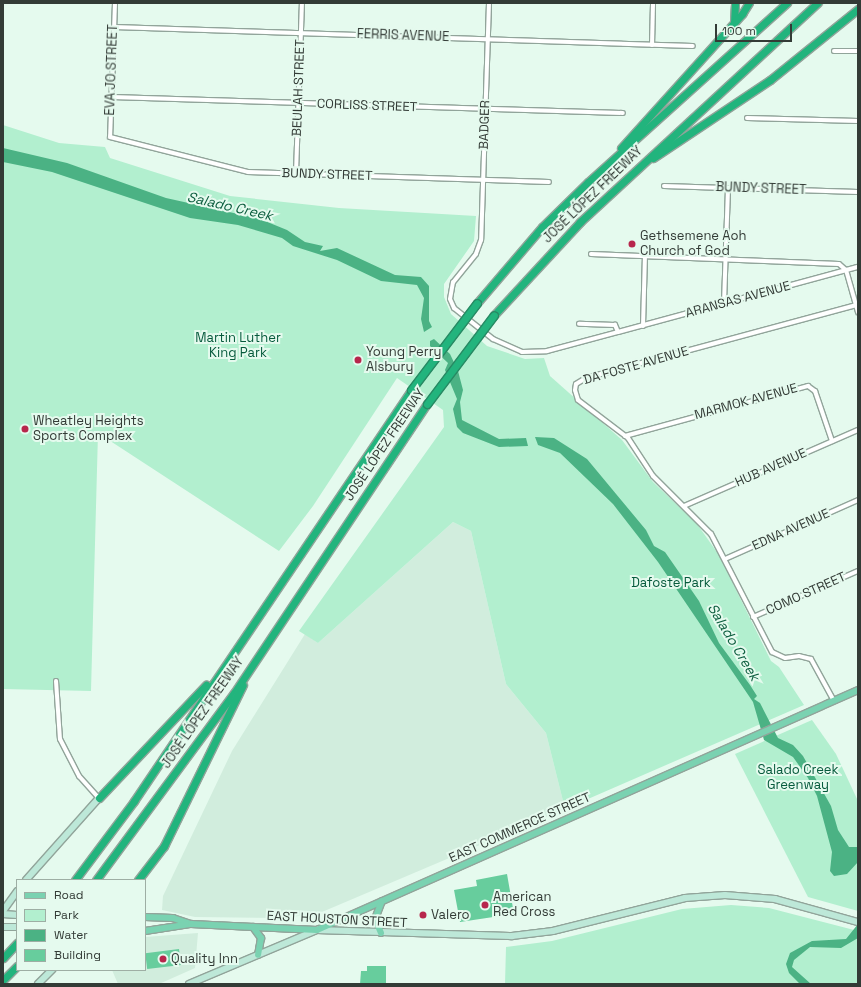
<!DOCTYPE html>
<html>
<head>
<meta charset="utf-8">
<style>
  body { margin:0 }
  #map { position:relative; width:861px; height:987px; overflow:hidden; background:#e5faee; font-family:"Space Grotesk",sans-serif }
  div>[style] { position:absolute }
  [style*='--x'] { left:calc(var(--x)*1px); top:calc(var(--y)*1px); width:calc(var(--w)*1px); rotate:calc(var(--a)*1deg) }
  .built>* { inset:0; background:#d1eddd }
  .green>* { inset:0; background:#b2efcf }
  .water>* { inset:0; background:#4bb284 }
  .building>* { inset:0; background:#67cd9d; transform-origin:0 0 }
  .roads { filter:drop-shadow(1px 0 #91a49a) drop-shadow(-1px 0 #91a49a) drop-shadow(0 1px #91a49a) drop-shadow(0 -1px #91a49a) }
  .street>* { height:4px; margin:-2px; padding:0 2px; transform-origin:2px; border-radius:2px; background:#fff }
  .secondary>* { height:5.5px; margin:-2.75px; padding:0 2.75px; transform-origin:2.75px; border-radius:2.75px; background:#bde8d8 }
  .primary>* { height:6px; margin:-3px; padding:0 3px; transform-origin:3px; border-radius:3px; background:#7ad2b1 }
  .highway>* { height:7px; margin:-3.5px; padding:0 3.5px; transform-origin:3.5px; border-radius:3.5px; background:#22b47d }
  .bridges { filter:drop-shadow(1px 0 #288a64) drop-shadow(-1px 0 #288a64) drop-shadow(0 1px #288a64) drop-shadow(0 -1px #288a64) }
  .highway-bridge>* { height:7px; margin:-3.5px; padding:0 3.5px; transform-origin:3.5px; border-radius:3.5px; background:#22b47d }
  .dots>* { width:11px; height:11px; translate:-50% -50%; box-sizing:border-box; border:2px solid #e5faee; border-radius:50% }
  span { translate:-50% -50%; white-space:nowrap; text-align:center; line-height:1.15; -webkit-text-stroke:4px #e5faee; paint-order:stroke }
  .street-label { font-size:13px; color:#333b36 }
  .poi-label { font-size:13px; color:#333b36 }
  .left { translate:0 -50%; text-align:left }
  .park-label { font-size:13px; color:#065a3c }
  .water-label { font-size:14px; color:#0d5e3f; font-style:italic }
  .frame { position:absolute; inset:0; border:4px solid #333b36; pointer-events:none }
  .legend { position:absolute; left:16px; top:879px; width:130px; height:92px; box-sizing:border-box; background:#e5faee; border:1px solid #9eaea4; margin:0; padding:5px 7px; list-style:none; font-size:12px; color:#333b36 }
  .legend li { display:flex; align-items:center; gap:8px; height:20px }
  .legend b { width:20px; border:1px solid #9eaea4 }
  .scale { position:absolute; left:715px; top:24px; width:77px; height:18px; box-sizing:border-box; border:2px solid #333b36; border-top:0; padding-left:5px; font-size:12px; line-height:14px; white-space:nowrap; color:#333b36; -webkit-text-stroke:3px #e5faee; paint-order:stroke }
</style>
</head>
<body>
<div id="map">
  <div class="built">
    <i style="clip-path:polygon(453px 522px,471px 531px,506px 684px,546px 733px,565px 809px,322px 912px,287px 918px,195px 917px,162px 910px,163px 896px,232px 751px,305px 634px,318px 643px)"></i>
    <i style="clip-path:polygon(198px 933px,195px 968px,159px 984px,118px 984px,112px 970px,145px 970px,145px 937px)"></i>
  </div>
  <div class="green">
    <i style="clip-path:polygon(3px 125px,59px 143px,105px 147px,110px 158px,230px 196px,339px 208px,476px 216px,474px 241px,444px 284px,444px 297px,451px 314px,487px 346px,525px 359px,544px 358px,550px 376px,622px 440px,653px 482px,697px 524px,719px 555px,771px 661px,779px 667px,804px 705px,565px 809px,546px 733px,506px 684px,471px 531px,453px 522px,318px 643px,299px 631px,444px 427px,443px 410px,397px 378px,313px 506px,279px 551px,98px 433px,91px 691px,3px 689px)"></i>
    <i style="clip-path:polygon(812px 720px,836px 754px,858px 801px,858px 911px,808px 897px,735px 754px)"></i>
    <i style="clip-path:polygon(731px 905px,769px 908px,858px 931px,858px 984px,505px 984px,506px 947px,552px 941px,682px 909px)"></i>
  </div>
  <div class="water">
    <i style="clip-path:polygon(3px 148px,67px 163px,166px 198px,260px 219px,287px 230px,305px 242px,323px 246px,320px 251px,337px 248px,395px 275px,421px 277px,429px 286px,429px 321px,432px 327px,424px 332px,421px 319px,424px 298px,417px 285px,381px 281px,337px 260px,293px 246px,282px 238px,238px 225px,190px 218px,52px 172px,3px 162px)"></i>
    <i style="clip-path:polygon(434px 339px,450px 354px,458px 371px,463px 390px,460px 402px,462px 420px,499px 439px,526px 438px,528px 446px,499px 447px,463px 433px,457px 427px,453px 409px,457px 399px,445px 370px,448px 363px,430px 346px,430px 341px)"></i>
    <i style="clip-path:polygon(535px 437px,554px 438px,587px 459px,646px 530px,654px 546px,665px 552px,699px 601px,719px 643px,750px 685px,757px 696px,754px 699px,760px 703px,778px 738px,793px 745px,803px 756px,831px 806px,838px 830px,849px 847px,858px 847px,858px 862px,847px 874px,834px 876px,830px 871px,832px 852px,817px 796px,808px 778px,793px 757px,764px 740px,753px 702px,658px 562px,613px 504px,560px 453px,538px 445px)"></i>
    <i style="clip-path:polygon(858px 924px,858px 938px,841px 948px,810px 947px,794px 960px,792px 967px,811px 984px,800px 984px,789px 973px,786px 964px,790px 953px,812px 941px,846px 939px)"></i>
  </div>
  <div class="building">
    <i style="clip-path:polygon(507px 874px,514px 914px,460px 922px,454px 890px,477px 886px,476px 880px)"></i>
    <i style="left:179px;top:949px;width:16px;height:34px;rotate:83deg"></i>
    <i style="clip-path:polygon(367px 966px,386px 966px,386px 984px,360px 984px,361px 971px,367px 971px)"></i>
  </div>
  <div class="roads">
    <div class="street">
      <i style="--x:115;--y:3;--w:134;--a:92.1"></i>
      <i style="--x:110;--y:137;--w:142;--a:14.2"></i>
      <i style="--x:248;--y:172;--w:301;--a:1.9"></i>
      <i style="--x:489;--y:3;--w:237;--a:91.9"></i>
      <i style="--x:481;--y:240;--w:15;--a:110"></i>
      <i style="--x:476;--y:254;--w:36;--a:129"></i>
      <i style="--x:453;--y:282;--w:17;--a:100"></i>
      <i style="--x:450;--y:299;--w:10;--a:66"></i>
      <i style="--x:454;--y:308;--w:50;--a:38.5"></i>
      <i style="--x:493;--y:339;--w:32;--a:24"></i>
      <i style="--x:522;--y:352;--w:25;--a:-2"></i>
      <i style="--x:547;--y:351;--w:73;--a:-15"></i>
      <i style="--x:618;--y:332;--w:8;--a:-113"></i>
      <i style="--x:615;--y:325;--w:36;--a:-178"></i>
      <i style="--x:114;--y:27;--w:579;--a:1.88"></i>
      <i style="--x:652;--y:45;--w:42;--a:-88.6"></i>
      <i style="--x:834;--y:51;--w:24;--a:0"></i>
      <i style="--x:112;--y:97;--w:511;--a:1.79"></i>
      <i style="--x:747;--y:118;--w:111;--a:1.5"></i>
      <i style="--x:296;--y:173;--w:170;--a:-88"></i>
      <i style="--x:664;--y:186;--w:194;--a:1.8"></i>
      <i style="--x:591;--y:254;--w:248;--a:2.3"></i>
      <i style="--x:839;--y:264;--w:9;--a:41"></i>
      <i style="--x:846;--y:270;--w:44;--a:74.1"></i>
      <i style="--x:724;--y:303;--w:115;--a:-88"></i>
      <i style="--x:643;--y:326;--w:70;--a:-88.4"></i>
      <i style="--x:618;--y:332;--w:249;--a:-15.2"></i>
      <i style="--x:625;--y:436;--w:190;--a:-15.3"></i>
      <i style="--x:808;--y:386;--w:9;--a:36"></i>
      <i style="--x:815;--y:391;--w:53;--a:71.2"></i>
      <i style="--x:684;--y:506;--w:190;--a:-23.6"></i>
      <i style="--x:725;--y:559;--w:145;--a:-23.9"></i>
      <i style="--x:753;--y:617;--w:115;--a:-23.7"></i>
      <i style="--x:56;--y:681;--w:58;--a:86.1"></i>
      <i style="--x:60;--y:739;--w:42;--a:62.8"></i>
      <i style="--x:79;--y:776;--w:30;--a:48"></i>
      <i style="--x:834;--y:701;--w:48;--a:-118.7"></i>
      <i style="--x:811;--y:659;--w:12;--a:-166"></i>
      <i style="--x:799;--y:656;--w:14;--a:172"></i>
      <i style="--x:785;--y:658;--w:14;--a:-155"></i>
      <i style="--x:772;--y:652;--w:133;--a:-117.3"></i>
      <i style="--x:711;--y:534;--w:82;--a:-135"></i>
      <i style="--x:653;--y:476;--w:45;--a:-123.3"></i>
      <i style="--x:628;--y:438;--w:63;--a:-142.8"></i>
      <i style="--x:578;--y:400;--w:10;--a:-107"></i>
      <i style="--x:575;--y:390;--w:6;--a:-81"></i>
      <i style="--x:576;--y:384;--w:12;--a:-31"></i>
      <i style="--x:586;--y:378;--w:280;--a:-15.1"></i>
    </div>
    <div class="secondary">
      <i style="--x:26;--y:880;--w:110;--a:-48.3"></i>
      <i style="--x:3;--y:911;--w:24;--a:-54"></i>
      <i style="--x:3;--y:914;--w:14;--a:4"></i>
      <i style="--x:3;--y:927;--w:14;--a:0"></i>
      <i style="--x:38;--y:984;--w:20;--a:-45"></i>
      <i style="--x:189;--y:984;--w:139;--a:-22.9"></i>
      <i style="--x:317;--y:930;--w:195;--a:1.8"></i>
      <i style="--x:512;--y:936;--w:41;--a:-7"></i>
      <i style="--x:553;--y:931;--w:136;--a:-14"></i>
      <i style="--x:685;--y:898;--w:40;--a:-4.3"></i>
      <i style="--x:725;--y:895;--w:50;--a:4.6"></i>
      <i style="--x:775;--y:899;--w:86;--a:15.5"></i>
    </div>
    <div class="primary">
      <i style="--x:145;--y:917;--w:28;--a:2"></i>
      <i style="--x:173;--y:918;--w:18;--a:19"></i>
      <i style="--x:253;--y:927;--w:14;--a:54"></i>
      <i style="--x:261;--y:938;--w:17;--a:100"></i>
      <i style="--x:145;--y:931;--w:47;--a:-8.7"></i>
      <i style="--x:191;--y:924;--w:126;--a:2.7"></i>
      <i style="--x:317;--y:930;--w:592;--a:-23.92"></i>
      <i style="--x:381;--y:933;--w:15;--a:-113"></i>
      <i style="--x:375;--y:919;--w:19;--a:-69"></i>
    </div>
    <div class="highway">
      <i style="--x:734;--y:23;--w:20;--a:-87"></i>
      <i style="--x:621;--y:148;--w:181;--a:-47.9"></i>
      <i style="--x:742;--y:14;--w:13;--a:-58"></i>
      <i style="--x:653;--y:158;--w:141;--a:-33.7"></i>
      <i style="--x:770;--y:80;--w:113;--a:-38.9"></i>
      <i style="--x:477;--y:303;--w:100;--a:-49.5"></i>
      <i style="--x:542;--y:227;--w:64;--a:-44.4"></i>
      <i style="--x:588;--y:182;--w:268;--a:-42"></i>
      <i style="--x:494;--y:315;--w:127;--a:-47.2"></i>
      <i style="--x:580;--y:222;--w:323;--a:-42.7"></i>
      <i style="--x:99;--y:798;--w:156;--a:-46.6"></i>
      <i style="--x:75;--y:880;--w:99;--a:-53.2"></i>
      <i style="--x:134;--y:801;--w:496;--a:-56"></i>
      <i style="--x:96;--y:880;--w:232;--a:-53.6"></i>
      <i style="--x:234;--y:693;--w:348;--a:-56.3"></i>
      <i style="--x:138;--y:880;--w:43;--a:-52.6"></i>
      <i style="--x:164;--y:846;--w:179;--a:-63.9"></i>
      <i style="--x:3;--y:958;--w:21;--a:-47"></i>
      <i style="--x:3;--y:980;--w:20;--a:-45"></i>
    </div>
  </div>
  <div class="bridges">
    <div class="highway-bridge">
      <i style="--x:411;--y:390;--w:109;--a:-52.8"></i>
      <i style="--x:427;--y:404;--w:111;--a:-53"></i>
    </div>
  </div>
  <div class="dots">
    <i style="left:632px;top:244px;background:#b7264c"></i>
    <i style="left:358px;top:360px;background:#b7264c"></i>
    <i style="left:25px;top:429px;background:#b7264c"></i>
    <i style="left:485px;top:905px;background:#b7264c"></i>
    <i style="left:423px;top:915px;background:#b7264c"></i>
    <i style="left:163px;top:959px;background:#b7264c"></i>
  </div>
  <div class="street-label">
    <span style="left:403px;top:36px;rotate:2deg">FERRIS AVENUE</span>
    <span style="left:112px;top:70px;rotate:-88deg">EVA JO STREET</span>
    <span style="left:299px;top:88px;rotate:-88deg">BEULAH STREET</span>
    <span style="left:367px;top:106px;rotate:2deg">CORLISS STREET</span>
    <span style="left:485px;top:125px;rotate:-88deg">BADGER</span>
    <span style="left:327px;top:175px;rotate:2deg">BUNDY STREET</span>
    <span style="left:761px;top:189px;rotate:2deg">BUNDY STREET</span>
    <span style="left:593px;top:195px;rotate:-44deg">JOSÉ LÓPEZ FREEWAY</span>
    <span style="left:738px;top:300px;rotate:-15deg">ARANSAS AVENUE</span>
    <span style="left:636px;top:366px;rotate:-16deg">DA FOSTE AVENUE</span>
    <span style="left:746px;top:402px;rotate:-15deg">MARMOK AVENUE</span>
    <span style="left:385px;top:445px;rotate:-56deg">JOSÉ LÓPEZ FREEWAY</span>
    <span style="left:771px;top:468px;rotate:-24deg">HUB AVENUE</span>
    <span style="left:791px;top:530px;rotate:-24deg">EDNA AVENUE</span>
    <span style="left:806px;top:594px;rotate:-24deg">COMO STREET</span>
    <span style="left:203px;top:713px;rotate:-55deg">JOSÉ LÓPEZ FREEWAY</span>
    <span style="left:520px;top:828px;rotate:-24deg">EAST COMMERCE STREET</span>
    <span style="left:337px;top:920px;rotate:3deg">EAST HOUSTON STREET</span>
  </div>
  <div class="poi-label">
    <span class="left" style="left:640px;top:244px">Gethsemene Aoh<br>Church of God</span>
    <span class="left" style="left:366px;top:360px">Young Perry<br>Alsbury</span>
    <span class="left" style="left:33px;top:429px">Wheatley Heights<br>Sports Complex</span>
    <span class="left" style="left:493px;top:905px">American<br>Red Cross</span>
    <span class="left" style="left:431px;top:915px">Valero</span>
    <span class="left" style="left:171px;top:959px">Quality Inn</span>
  </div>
  <div class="park-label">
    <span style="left:238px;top:346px">Martin Luther<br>King Park</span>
    <span style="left:671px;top:583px">Dafoste Park</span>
    <span style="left:798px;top:778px">Salado Creek<br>Greenway</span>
  </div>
  <div class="water-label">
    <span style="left:230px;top:206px;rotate:13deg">Salado Creek</span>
    <span style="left:734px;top:642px;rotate:59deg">Salado Creek</span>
  </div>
  <div class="frame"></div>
  <ul class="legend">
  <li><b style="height:5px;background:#7ad2b1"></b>Road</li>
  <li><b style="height:11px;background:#b2efcf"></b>Park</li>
  <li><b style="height:11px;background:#4bb284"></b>Water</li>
  <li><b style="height:11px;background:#67cd9d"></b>Building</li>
  </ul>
  <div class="scale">100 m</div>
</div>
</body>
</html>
